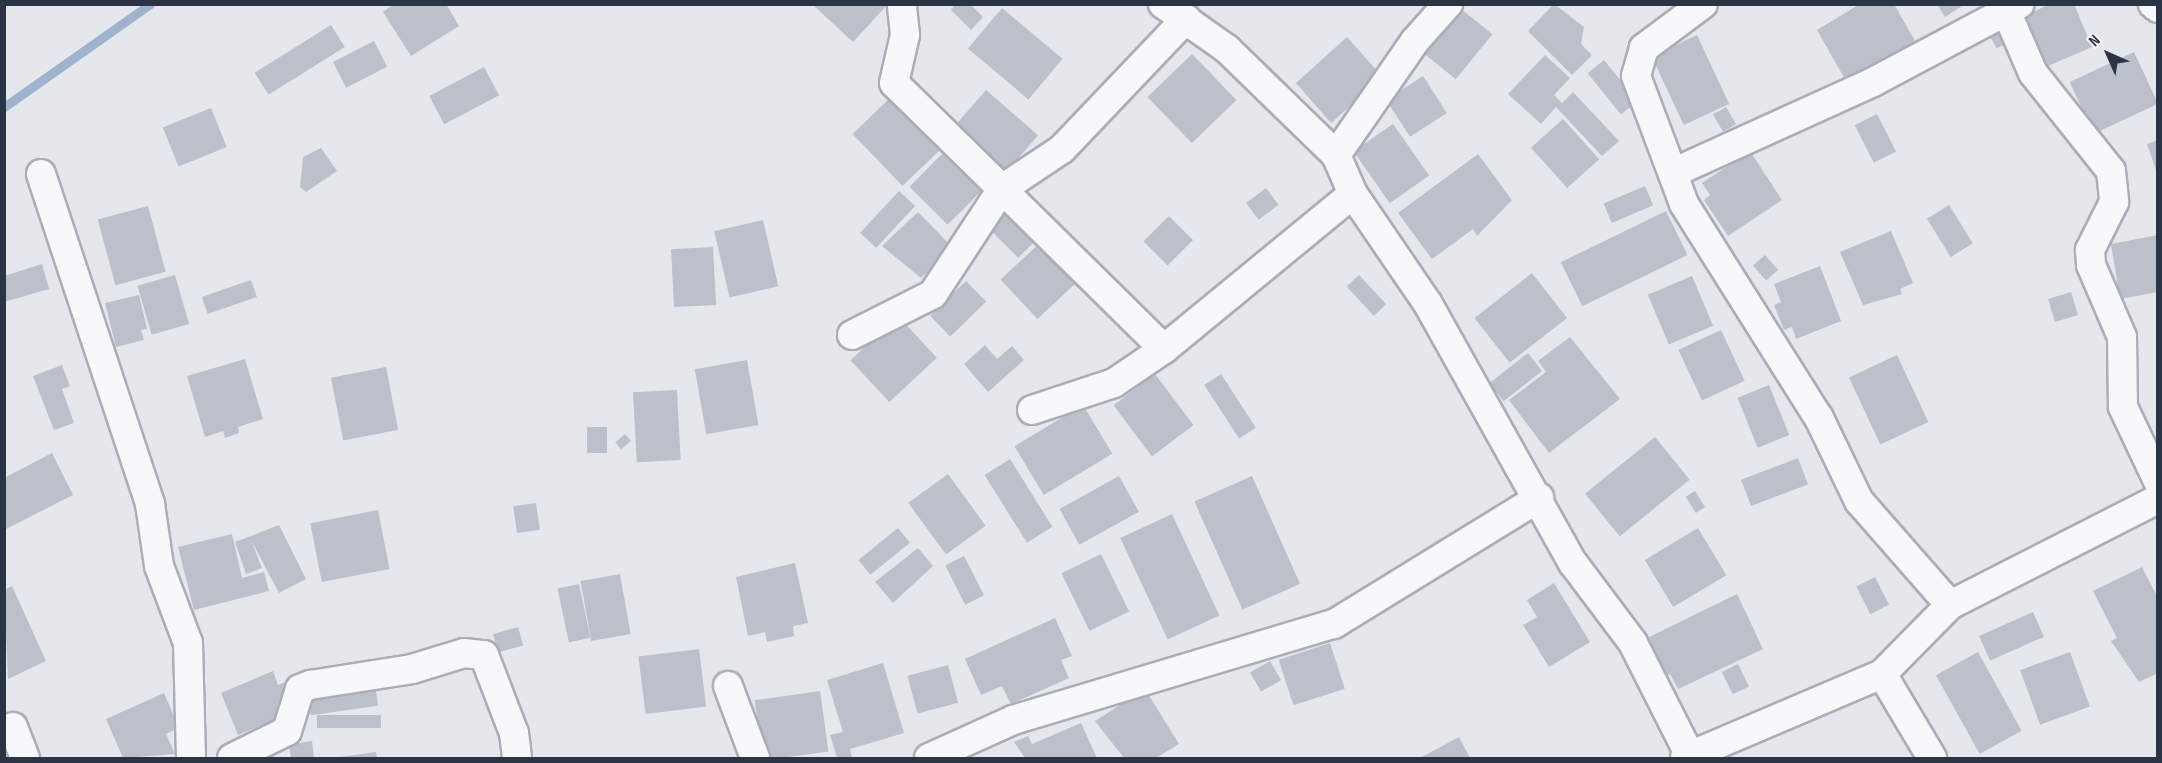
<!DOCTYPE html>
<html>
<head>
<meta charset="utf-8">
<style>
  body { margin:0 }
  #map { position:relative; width:2162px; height:763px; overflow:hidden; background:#e4e7ec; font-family:"Sofia Sans Condensed",sans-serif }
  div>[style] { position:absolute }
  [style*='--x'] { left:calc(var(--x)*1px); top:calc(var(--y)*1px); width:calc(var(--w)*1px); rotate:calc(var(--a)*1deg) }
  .stream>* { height:9px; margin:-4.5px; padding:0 4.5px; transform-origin:4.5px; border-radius:4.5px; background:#9fb4cc }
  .building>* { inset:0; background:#bbc0ca; transform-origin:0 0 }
  .roads { filter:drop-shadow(2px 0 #a9aeb7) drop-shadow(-2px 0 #a9aeb7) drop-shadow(0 2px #a9aeb7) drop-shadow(0 -2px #a9aeb7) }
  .minor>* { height:28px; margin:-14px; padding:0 14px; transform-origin:14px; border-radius:14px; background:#f7f8fa }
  span { translate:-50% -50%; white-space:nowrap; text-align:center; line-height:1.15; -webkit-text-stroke:5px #f4f6f9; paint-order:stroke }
  .frame { position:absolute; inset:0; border:6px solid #2b3445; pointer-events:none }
  .north { position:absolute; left:2078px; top:24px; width:60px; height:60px; -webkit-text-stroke:4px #f4f6f9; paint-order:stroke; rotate:315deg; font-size:16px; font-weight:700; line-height:24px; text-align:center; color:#2b3445 }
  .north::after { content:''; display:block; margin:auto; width:21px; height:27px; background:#2b3445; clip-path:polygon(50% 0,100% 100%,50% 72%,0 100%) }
</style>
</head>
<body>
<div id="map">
  <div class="stream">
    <i style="--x:4;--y:107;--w:179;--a:-35.2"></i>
  </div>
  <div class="building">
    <i style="clip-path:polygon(394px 4px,446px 4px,459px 26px,411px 56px,383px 12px)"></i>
    <i style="clip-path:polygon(812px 4px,888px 4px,853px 42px)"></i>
    <i style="clip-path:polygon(956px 4px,970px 4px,983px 17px,971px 30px,951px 10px)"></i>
    <i style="left:1455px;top:4px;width:48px;height:58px;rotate:39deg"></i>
    <i style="clip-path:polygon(1554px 4px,1584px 27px,1581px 44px,1592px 55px,1572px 75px,1528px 31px)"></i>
    <i style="clip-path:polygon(1860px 4px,1894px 4px,1915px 41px,1846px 81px,1817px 30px)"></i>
    <i style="clip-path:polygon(1937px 4px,1965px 4px,1945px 17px)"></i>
    <i style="clip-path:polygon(2050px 4px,2074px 4px,2092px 47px,2041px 69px,2020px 18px)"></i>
    <i style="left:1002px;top:8px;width:79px;height:53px;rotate:40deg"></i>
    <i style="left:2000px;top:23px;width:21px;height:15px;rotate:62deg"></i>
    <i style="left:331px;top:25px;width:26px;height:90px;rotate:58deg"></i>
    <i style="left:1697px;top:35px;width:76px;height:50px;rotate:65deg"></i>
    <i style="clip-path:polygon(1347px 37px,1379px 73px,1376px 83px,1331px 123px,1296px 83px)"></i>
    <i style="left:374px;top:41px;width:29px;height:46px;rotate:63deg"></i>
    <i style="left:2134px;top:52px;width:57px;height:71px;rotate:65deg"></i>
    <i style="left:1192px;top:54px;width:64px;height:62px;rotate:46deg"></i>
    <i style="clip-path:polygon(1545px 55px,1570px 78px,1554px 95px,1562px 103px,1573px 92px,1619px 141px,1602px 156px,1556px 107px,1541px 124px,1508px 94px)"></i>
    <i style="left:1604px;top:60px;width:53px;height:21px;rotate:51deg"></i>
    <i style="left:484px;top:67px;width:32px;height:62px;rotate:62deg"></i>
    <i style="left:1423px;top:76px;width:44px;height:44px;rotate:57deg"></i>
    <i style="left:986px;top:90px;width:69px;height:52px;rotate:41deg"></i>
    <i style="left:890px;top:98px;width:72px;height:52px;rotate:46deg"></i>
    <i style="left:1726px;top:107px;width:20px;height:15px;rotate:60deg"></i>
    <i style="left:211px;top:108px;width:42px;height:52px;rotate:68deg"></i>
    <i style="left:1877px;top:114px;width:42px;height:25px;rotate:63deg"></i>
    <i style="left:1563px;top:119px;width:54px;height:43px;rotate:48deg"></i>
    <i style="left:1393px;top:124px;width:63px;height:48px;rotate:55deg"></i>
    <i style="clip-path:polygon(2158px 140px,2158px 173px,2157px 173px,2147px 144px)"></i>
    <i style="clip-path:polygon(321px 148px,337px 171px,306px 192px,300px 187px,303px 157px)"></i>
    <i style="clip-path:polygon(1750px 151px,1782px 200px,1728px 236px,1704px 200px,1710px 195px,1702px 183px)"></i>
    <i style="left:944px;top:152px;width:54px;height:49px;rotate:45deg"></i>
    <i style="clip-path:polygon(1478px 154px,1512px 200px,1477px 236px,1473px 229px,1432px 259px,1398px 213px)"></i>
    <i style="left:1645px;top:186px;width:21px;height:45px;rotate:67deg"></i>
    <i style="left:1266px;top:188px;width:21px;height:25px;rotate:53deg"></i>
    <i style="left:899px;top:191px;width:22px;height:57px;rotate:43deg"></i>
    <i style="left:1002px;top:202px;width:51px;height:28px;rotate:45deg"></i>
    <i style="left:1949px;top:205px;width:45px;height:26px;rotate:58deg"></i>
    <i style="left:148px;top:206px;width:68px;height:52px;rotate:75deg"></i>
    <i style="left:1666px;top:211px;width:49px;height:117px;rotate:64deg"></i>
    <i style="clip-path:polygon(918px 212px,953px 248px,921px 278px,882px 246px)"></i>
    <i style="left:1169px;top:216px;width:34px;height:36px;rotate:45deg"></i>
    <i style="left:763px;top:220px;width:68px;height:50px;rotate:77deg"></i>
    <i style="clip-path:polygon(1891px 231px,1913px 283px,1900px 289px,1902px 294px,1863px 305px,1840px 252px)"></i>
    <i style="clip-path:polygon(2158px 235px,2158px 292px,2120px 299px,2111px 244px)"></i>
    <i style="left:1043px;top:240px;width:54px;height:58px;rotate:47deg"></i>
    <i style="left:713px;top:247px;width:58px;height:42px;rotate:87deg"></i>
    <i style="left:1765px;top:255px;width:20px;height:16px;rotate:49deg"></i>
    <i style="clip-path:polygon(42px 264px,49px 289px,4px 302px,4px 276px)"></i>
    <i style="clip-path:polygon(1820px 266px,1841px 321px,1796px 339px,1792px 327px,1784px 330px,1774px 305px,1781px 302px,1774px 284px)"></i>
    <i style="left:1532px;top:273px;width:57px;height:73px;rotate:52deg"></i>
    <i style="left:175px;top:275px;width:51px;height:39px;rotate:74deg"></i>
    <i style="left:1359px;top:275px;width:40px;height:17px;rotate:47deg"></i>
    <i style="left:1692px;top:276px;width:54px;height:48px;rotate:67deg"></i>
    <i style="left:251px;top:280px;width:18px;height:52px;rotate:71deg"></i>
    <i style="left:966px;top:281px;width:29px;height:50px;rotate:46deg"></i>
    <i style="left:2071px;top:292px;width:24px;height:24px;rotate:73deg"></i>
    <i style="clip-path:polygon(139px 295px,147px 329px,141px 330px,144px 340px,116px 347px,105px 303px)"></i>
    <i style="left:898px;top:316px;width:57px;height:65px;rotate:47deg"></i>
    <i style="left:1721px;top:330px;width:56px;height:47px;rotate:65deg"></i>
    <i style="clip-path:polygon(1570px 337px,1620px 399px,1549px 453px,1509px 400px,1546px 372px,1538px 361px)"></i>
    <i style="clip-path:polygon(985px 345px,997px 359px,1012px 346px,1024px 360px,988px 392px,964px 364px)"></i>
    <i style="left:1528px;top:353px;width:23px;height:49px;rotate:52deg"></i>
    <i style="left:1897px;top:355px;width:74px;height:53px;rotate:65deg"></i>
    <i style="clip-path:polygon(245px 359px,263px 419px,238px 427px,239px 433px,225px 438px,223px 431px,205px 437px,187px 376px)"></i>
    <i style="left:747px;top:360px;width:66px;height:53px;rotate:80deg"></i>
    <i style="clip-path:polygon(62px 365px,70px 386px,62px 389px,74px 423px,54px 430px,33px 376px)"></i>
    <i style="left:386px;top:367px;width:64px;height:56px;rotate:79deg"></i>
    <i style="left:1155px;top:374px;width:64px;height:52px;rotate:53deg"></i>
    <i style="left:1221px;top:374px;width:64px;height:20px;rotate:57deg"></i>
    <i style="left:1769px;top:385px;width:54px;height:34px;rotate:68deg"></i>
    <i style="left:677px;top:390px;width:70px;height:44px;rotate:87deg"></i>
    <i style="left:1083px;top:405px;width:57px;height:80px;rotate:59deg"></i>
    <i style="left:587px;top:427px;width:20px;height:26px"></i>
    <i style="left:625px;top:434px;width:9px;height:13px;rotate:49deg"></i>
    <i style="left:1655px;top:437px;width:55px;height:90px;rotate:51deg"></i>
    <i style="clip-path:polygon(52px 453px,73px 495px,4px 530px,4px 478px)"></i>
    <i style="left:1798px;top:458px;width:28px;height:61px;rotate:69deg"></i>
    <i style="left:1010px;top:459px;width:80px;height:30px;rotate:58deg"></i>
    <i style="left:948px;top:474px;width:64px;height:49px;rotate:54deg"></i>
    <i style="left:1119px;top:476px;width:41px;height:68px;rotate:61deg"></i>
    <i style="left:1252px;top:476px;width:118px;height:63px;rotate:66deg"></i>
    <i style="left:1695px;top:491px;width:19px;height:11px;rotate:58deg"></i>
    <i style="left:536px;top:503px;width:27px;height:23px;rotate:82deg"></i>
    <i style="left:378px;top:510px;width:60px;height:69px;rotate:79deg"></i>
    <i style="left:1172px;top:514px;width:112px;height:57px;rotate:65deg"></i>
    <i style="clip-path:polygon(279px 525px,306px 579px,279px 593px,251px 540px,262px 568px,246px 574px,235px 542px)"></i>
    <i style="left:898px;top:528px;width:19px;height:51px;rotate:51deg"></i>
    <i style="left:1698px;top:528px;width:55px;height:62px;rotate:59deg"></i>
    <i style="clip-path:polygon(232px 534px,242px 578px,264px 572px,269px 591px,194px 610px,178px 547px)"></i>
    <i style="clip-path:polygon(918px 548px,933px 566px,893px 603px,875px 582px)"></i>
    <i style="left:1101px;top:554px;width:64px;height:44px;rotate:64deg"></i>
    <i style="left:964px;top:556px;width:44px;height:21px;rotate:63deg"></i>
    <i style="clip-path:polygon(795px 563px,808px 623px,793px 626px,794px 636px,767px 642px,765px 632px,748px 636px,736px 577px)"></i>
    <i style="clip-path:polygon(2142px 567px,2158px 598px,2158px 673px,2139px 682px,2111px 641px,2117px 638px,2093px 591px)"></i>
    <i style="left:620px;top:574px;width:61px;height:40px;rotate:80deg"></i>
    <i style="left:1875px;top:577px;width:31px;height:21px;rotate:63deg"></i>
    <i style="clip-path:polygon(1554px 583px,1590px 642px,1549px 667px,1523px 625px,1537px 617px,1527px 600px)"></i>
    <i style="left:579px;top:584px;width:55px;height:22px;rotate:78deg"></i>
    <i style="clip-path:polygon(12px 586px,46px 661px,8px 679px,4px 590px)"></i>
    <i style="clip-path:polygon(1737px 594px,1763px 649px,1678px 689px,1670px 674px,1663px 677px,1645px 639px)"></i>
    <i style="left:2033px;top:612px;width:27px;height:59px;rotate:66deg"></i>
    <i style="clip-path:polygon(1055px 618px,1072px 656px,1061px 660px,1069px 678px,1011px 704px,1002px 686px,981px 695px,965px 659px)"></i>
    <i style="left:518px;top:627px;width:19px;height:26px;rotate:74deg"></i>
    <i style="left:1330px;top:643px;width:48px;height:54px;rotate:72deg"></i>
    <i style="left:699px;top:649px;width:58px;height:61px;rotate:83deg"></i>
    <i style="left:1978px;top:652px;width:90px;height:48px;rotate:61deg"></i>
    <i style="left:2070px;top:652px;width:58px;height:53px;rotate:70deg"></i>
    <i style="left:1270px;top:661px;width:22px;height:23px;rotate:60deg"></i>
    <i style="clip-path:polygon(883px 663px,904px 733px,850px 749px,852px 758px,837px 758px,830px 735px,843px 732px,827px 680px)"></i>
    <i style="left:1738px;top:664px;width:25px;height:18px;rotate:64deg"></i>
    <i style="left:948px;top:665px;width:39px;height:42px;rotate:75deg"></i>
    <i style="clip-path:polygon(273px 671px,278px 685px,288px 681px,292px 692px,281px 697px,288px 714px,238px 735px,221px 693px)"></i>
    <i style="left:375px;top:684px;width:22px;height:68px;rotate:82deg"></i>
    <i style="clip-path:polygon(1145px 689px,1179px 744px,1156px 758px,1124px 758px,1095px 721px)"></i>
    <i style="left:820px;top:691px;width:61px;height:66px;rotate:82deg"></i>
    <i style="clip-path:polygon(164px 693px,179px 728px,166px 734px,175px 754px,123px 758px,106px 719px)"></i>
    <i style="left:381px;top:715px;width:13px;height:64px;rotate:90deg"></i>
    <i style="clip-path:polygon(1081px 723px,1097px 758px,1025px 758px,1014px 742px,1028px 736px,1032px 744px)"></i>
    <i style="clip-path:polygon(1459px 737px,1470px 758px,1420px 758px)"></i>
    <i style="clip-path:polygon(312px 741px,314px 758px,291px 758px,289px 745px)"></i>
    <i style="clip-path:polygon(376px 752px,377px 758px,340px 758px,340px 757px)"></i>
  </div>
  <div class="roads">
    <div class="minor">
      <i style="--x:1163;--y:4;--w:78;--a:35.1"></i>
      <i style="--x:1227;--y:49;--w:152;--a:44.2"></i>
      <i style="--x:1336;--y:155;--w:43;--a:66.4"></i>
      <i style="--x:1353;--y:194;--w:133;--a:55.7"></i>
      <i style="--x:1428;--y:304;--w:297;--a:60.8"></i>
      <i style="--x:1573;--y:563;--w:100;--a:53.1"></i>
      <i style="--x:1633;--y:643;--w:127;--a:63.2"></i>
      <i style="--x:1703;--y:4;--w:74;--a:143.3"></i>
      <i style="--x:1644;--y:48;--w:29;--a:106"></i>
      <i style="--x:1636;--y:76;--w:137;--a:69.4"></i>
      <i style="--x:1684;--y:204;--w:253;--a:57.8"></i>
      <i style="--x:1819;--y:418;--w:92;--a:64.3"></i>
      <i style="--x:1859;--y:501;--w:138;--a:48.8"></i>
      <i style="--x:2153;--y:4;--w:6;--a:39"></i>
      <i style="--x:2007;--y:13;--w:65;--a:66.6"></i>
      <i style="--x:2033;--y:73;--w:125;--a:51.5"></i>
      <i style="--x:2111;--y:171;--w:31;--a:84"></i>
      <i style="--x:2114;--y:202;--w:54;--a:116.6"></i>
      <i style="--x:2090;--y:250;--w:15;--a:86"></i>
      <i style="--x:2091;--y:265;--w:78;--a:66.7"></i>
      <i style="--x:2122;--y:337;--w:70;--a:89.2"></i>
      <i style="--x:2123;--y:407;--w:82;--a:64.7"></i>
      <i style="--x:1336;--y:155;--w:139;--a:-55.3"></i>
      <i style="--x:1415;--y:41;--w:50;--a:-48.3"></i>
      <i style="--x:1675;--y:172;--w:217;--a:-24.4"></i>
      <i style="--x:1873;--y:82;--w:166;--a:-28"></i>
      <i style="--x:41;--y:174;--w:348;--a:71.7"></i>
      <i style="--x:150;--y:504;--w:63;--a:81.7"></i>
      <i style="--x:159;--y:566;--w:82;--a:69.4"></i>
      <i style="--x:188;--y:643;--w:115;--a:88.5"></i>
      <i style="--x:852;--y:335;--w:91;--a:-26.8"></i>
      <i style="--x:933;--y:294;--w:126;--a:-56.7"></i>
      <i style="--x:1002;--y:189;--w:151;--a:-135.5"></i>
      <i style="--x:894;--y:83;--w:49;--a:-77.1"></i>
      <i style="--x:905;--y:35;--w:31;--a:-96"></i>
      <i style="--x:1164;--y:349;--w:228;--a:-135.4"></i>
      <i style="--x:1002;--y:189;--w:72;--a:-33.7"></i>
      <i style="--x:1062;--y:149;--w:180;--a:-46.4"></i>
      <i style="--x:1032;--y:410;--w:86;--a:-18.2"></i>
      <i style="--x:1114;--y:383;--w:60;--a:-34.2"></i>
      <i style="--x:1164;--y:349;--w:244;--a:-39.4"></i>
      <i style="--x:1882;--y:674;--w:98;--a:59.2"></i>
      <i style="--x:728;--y:686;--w:77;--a:69.4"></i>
      <i style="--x:13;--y:727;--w:33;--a:69"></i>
      <i style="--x:232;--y:758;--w:61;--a:-26.1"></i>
      <i style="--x:287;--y:731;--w:44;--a:-72.8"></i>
      <i style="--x:300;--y:689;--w:11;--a:-22"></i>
      <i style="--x:310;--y:685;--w:103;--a:-8.9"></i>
      <i style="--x:412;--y:669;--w:54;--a:-17.1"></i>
      <i style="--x:464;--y:653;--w:20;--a:6"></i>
      <i style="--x:484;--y:655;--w:84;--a:69"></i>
      <i style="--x:514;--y:733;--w:25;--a:83"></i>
      <i style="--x:929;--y:758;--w:92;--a:-24.3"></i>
      <i style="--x:1013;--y:720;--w:335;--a:-16.7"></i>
      <i style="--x:1334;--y:624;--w:241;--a:-31.6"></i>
      <i style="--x:1685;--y:758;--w:214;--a:-23.1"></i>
      <i style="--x:1882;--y:674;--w:97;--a:-45.4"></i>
      <i style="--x:1950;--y:605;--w:233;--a:-27"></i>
    </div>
  </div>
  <div class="frame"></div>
  <div class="north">N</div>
</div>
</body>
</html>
